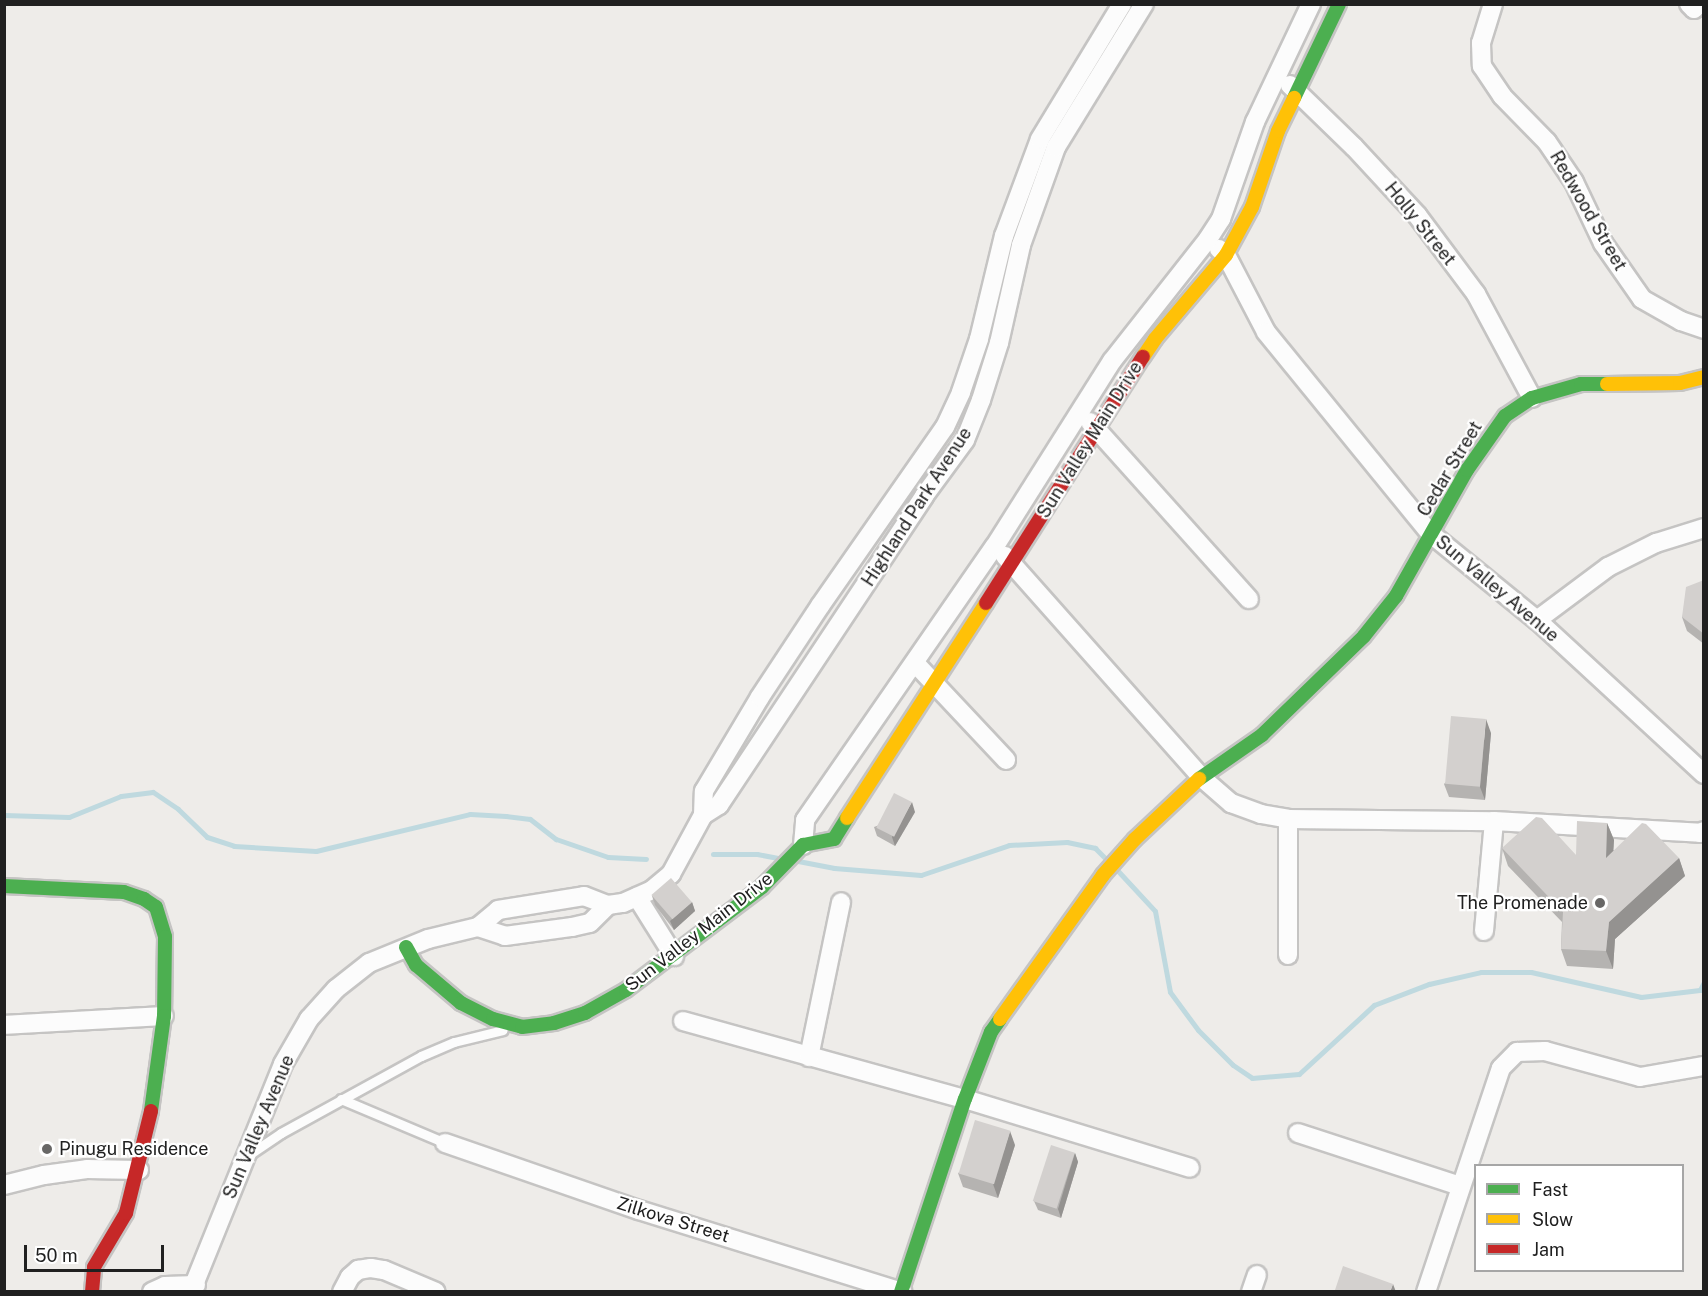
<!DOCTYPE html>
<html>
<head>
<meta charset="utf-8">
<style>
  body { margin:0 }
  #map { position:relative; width:1708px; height:1296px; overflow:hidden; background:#eeece9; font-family:"Public Sans",sans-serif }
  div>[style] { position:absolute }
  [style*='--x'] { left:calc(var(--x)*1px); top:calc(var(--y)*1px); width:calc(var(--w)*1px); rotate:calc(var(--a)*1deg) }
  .stream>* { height:5px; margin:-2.5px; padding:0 2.5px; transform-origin:2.5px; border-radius:2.5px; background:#bfd9df }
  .roads { filter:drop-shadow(2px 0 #c5c4c3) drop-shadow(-2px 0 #c5c4c3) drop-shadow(0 2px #c5c4c3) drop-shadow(0 -2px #c5c4c3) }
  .lane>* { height:9px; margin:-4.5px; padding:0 4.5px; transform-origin:4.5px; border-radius:4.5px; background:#fcfcfc }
  .street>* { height:18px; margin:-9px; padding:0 9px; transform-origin:9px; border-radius:9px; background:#fcfcfc }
  .fast>* { height:14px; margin:-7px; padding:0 7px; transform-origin:7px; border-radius:7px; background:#4caf50 }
  .slow>* { height:14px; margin:-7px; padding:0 7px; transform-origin:7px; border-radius:7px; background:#ffc107 }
  .jam>* { height:14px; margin:-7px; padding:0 7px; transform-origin:7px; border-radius:7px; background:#c62828 }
  .wall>* { inset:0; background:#b5b3b1 }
  .shaded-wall>* { inset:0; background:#949290 }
  .building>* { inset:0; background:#d3d0ce; transform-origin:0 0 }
  .dots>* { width:16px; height:16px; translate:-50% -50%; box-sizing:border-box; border:3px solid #fff; border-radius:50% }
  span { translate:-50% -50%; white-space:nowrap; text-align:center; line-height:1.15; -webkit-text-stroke:4.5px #fff; paint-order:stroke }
  .street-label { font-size:18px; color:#202020 }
  .poi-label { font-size:18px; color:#202020 }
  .right { translate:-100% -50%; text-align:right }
  .left { translate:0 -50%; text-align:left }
  .frame { position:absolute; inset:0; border:6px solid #202020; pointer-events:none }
  .legend { position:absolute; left:1474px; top:1164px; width:210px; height:108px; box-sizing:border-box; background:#fff; border:2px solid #a6a6a6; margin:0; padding:8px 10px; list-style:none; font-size:18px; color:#202020 }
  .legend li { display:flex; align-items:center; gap:12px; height:30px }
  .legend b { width:30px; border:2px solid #a6a6a6 }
  .scale { position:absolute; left:24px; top:1245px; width:140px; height:27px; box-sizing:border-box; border:3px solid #202020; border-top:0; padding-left:8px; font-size:18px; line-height:21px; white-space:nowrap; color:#202020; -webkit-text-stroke:4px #fff; paint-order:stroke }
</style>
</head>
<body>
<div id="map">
  <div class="stream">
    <i style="--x:4;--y:815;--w:65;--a:1.8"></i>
    <i style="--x:69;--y:817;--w:56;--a:-22"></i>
    <i style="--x:121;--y:796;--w:32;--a:-7"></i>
    <i style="--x:153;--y:792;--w:30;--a:34"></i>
    <i style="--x:178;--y:809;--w:40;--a:44"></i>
    <i style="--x:207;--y:837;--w:28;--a:18"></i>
    <i style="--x:234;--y:846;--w:82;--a:3.5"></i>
    <i style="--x:316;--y:851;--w:158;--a:-13.5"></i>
    <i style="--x:470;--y:814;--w:36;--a:3"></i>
    <i style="--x:506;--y:816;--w:24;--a:7"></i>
    <i style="--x:530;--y:819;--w:33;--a:38"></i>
    <i style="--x:556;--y:839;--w:55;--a:19.1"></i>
    <i style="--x:608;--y:857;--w:38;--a:3"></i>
    <i style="--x:713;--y:854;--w:44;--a:0"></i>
    <i style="--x:757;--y:854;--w:20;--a:11"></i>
    <i style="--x:798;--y:861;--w:37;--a:11"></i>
    <i style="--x:834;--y:868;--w:87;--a:4.6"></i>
    <i style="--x:921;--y:875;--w:93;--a:-18.8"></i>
    <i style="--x:1009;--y:845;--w:58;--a:-3"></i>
    <i style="--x:1067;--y:842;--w:29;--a:12"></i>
    <i style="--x:1095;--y:848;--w:17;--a:45"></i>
    <i style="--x:1118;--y:871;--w:54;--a:47.2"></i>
    <i style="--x:1155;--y:911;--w:82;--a:79.5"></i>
    <i style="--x:1170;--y:992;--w:47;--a:53.6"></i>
    <i style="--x:1198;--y:1030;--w:49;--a:45"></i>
    <i style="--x:1233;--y:1065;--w:23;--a:34"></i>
    <i style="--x:1252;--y:1078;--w:47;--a:-4.9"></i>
    <i style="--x:1299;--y:1074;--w:102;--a:-42.6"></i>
    <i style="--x:1374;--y:1005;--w:59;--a:-20.9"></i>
    <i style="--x:1429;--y:984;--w:53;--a:-13"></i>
    <i style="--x:1481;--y:972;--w:50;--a:0"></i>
    <i style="--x:1531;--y:972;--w:113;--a:12.8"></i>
    <i style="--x:1641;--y:997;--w:59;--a:-6.8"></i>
    <i style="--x:1700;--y:990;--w:9;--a:-63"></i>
  </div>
  <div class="roads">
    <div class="lane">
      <i style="--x:341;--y:1099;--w:113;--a:22.9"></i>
      <i style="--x:250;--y:1154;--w:37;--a:-34"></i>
      <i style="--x:281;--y:1133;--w:160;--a:-28.8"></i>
      <i style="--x:421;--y:1056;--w:36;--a:-23"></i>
      <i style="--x:454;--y:1042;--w:50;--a:-13.8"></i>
    </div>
    <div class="street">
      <i style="--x:1493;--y:4;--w:41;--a:107.1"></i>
      <i style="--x:1481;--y:43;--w:23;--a:88"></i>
      <i style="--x:1482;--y:66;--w:36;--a:56"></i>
      <i style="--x:1502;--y:96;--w:64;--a:45.6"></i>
      <i style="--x:1547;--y:142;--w:48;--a:56"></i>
      <i style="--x:1574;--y:182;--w:68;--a:64.6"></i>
      <i style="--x:1603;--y:243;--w:68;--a:55.1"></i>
      <i style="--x:1642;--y:299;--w:45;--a:29.4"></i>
      <i style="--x:1681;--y:321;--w:24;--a:19"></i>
      <i style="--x:1689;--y:4;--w:7;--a:45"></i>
      <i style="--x:1694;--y:9;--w:7;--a:-45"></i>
      <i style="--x:1290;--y:85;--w:89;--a:44.1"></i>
      <i style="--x:1354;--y:147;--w:93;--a:47.2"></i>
      <i style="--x:1417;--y:215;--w:99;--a:53.2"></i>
      <i style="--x:1476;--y:294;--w:118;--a:61.7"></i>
      <i style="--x:1219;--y:249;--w:9;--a:41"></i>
      <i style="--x:1226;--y:255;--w:87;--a:62.5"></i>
      <i style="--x:1266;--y:332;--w:261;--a:50.8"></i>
      <i style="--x:1431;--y:534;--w:136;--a:39.1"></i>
      <i style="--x:1537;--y:620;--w:227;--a:42.7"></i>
      <i style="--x:1090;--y:422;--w:238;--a:48.1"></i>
      <i style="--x:1005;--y:556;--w:295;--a:48.4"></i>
      <i style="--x:1201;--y:777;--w:40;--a:41"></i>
      <i style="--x:1231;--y:803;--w:32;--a:20"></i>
      <i style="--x:1261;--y:814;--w:27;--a:10"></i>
      <i style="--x:1288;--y:819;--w:206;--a:0.6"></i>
      <i style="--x:1494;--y:821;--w:206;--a:3.3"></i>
      <i style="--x:1700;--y:833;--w:4;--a:-27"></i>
      <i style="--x:1537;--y:620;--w:89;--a:-36.7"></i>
      <i style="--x:1608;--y:567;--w:54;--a:-26.6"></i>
      <i style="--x:1656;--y:543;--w:50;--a:-17.4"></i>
      <i style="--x:915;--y:663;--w:133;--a:46.8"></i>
      <i style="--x:703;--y:815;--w:19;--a:-32"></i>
      <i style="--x:719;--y:805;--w:371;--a:-56.4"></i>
      <i style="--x:924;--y:496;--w:69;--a:-53.8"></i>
      <i style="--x:965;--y:440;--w:43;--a:-68.2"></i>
      <i style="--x:981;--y:400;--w:60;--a:-72.5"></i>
      <i style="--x:999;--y:343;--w:100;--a:-77.3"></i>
      <i style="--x:1021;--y:245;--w:104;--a:-70.3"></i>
      <i style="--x:1056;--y:147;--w:168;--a:-58.4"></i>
      <i style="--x:803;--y:845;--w:25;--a:-85"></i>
      <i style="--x:805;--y:820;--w:333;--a:-55.3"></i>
      <i style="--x:995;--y:546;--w:219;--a:-57.7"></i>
      <i style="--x:1112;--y:361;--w:155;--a:-51.8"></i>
      <i style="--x:1208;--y:239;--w:24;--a:-57"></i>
      <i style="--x:1221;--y:219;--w:103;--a:-70.7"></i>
      <i style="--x:1255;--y:122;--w:131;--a:-64.6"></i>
      <i style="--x:637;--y:897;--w:70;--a:57.9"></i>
      <i style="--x:478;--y:927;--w:26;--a:-40"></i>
      <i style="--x:498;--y:910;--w:87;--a:-9.2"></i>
      <i style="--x:584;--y:896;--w:26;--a:21"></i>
      <i style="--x:608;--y:905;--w:15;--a:-8"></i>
      <i style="--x:623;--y:903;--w:32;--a:-24"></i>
      <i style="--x:652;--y:890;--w:25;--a:-40"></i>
      <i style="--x:671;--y:874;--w:67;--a:-61.5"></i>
      <i style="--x:703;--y:815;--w:24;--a:-88"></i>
      <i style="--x:704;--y:791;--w:109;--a:-59.2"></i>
      <i style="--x:760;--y:697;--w:109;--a:-56.6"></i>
      <i style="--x:820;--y:606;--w:218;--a:-55.1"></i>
      <i style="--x:945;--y:427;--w:38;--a:-65"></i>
      <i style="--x:961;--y:392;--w:56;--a:-71.2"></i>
      <i style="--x:979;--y:339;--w:106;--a:-76.4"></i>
      <i style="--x:1004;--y:236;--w:103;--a:-69.6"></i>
      <i style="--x:1040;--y:139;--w:158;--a:-58.7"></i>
      <i style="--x:1484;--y:931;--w:110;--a:-84.8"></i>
      <i style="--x:1288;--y:955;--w:136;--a:-90"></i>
      <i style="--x:683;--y:1021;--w:293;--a:15.5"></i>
      <i style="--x:965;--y:1099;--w:235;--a:17"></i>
      <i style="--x:4;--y:1025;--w:160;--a:-3.2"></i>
      <i style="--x:809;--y:1057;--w:158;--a:-78.3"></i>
      <i style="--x:1298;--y:1133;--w:170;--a:18.1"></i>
      <i style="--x:445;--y:1143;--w:205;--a:19.1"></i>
      <i style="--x:639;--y:1210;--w:276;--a:17.3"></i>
      <i style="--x:4;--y:1185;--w:41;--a:-14"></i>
      <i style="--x:44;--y:1175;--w:43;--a:-7.9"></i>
      <i style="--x:87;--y:1169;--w:52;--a:1.1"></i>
      <i style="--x:152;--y:1292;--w:14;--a:-25"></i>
      <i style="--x:165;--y:1286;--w:31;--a:-2"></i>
      <i style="--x:191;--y:1292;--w:246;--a:-68"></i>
      <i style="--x:283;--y:1064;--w:52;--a:-60"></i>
      <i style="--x:309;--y:1019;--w:40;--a:-48"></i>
      <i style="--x:336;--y:989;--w:42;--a:-38.2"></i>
      <i style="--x:369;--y:963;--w:64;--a:-22.1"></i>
      <i style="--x:428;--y:939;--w:51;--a:-13.5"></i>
      <i style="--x:478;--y:927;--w:28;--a:18"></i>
      <i style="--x:505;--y:936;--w:68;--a:-7.7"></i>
      <i style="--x:572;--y:927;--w:18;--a:-13"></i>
      <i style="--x:590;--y:923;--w:25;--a:-45"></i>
      <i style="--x:342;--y:1292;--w:17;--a:-62"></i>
      <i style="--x:350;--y:1277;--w:11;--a:-41"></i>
      <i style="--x:358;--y:1270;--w:13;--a:-9"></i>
      <i style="--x:371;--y:1268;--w:13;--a:9"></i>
      <i style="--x:384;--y:1270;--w:56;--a:22.9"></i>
      <i style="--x:1251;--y:1292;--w:18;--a:-71"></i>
      <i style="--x:1426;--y:1292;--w:236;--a:-71.5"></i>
      <i style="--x:1501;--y:1068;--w:23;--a:-45"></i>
      <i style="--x:1517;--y:1052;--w:28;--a:-2"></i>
      <i style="--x:1545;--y:1051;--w:98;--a:15.3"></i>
      <i style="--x:1640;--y:1077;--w:65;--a:-9.8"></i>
    </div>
    <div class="fast">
      <i style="--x:1294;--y:98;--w:104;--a:-64.4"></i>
      <i style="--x:1199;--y:779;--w:77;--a:-34.9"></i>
      <i style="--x:1262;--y:735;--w:142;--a:-44.1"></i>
      <i style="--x:1364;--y:636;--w:51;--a:-51.3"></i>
      <i style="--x:1396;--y:596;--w:145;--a:-60.6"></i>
      <i style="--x:1467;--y:470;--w:66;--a:-54.9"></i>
      <i style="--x:1505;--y:416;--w:32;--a:-34"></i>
      <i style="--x:1532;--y:398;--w:51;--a:-15.9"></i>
      <i style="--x:1581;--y:384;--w:26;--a:0"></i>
      <i style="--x:4;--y:886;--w:120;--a:2.9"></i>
      <i style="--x:124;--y:892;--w:21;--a:19"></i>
      <i style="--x:144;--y:899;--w:14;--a:34"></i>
      <i style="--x:156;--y:907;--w:31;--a:73"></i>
      <i style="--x:165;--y:937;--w:79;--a:90.7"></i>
      <i style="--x:164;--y:1016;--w:96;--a:97.8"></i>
      <i style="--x:406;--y:947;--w:21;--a:61"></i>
      <i style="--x:416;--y:965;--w:59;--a:40.2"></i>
      <i style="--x:461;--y:1003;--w:36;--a:27"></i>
      <i style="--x:493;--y:1019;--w:30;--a:15"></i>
      <i style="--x:522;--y:1027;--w:32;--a:-7"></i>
      <i style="--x:554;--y:1023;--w:33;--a:-18"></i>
      <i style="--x:585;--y:1013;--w:47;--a:-29.3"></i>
      <i style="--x:626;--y:990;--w:171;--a:-37.1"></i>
      <i style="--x:762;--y:887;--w:59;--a:-45.7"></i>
      <i style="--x:803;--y:845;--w:32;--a:-11"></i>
      <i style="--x:834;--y:839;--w:25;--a:-58"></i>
      <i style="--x:901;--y:1292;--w:203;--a:-71.7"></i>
      <i style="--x:965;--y:1099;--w:72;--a:-68.8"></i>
      <i style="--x:991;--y:1032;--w:16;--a:-55"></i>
    </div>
    <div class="slow">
      <i style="--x:1143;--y:357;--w:22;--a:-56"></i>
      <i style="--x:1155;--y:339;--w:110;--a:-49.8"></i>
      <i style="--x:1226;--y:255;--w:55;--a:-61.6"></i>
      <i style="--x:1252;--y:207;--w:80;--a:-71.1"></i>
      <i style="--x:1278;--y:131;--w:37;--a:-64"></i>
      <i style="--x:1607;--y:384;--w:73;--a:-0.8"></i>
      <i style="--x:1680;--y:383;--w:25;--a:-14"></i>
      <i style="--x:847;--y:818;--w:256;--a:-57.1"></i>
      <i style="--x:1000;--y:1019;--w:177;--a:-54.4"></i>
      <i style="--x:1103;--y:875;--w:48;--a:-48.4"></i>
      <i style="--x:1135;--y:839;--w:88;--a:-43.2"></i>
    </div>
    <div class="jam">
      <i style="--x:986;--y:603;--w:292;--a:-57.5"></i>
      <i style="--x:92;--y:1292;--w:25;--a:-85"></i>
      <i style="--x:94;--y:1267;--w:63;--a:-59.3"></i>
      <i style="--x:126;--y:1213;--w:105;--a:-76.2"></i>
    </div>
  </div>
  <div class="wall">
    <i style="clip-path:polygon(1704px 580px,1704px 644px,1687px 631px,1682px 617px)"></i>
    <i style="clip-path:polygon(1491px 733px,1485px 800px,1449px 797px,1444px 784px)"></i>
    <i style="clip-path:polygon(915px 812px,895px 846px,877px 836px,874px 827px)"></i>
    <i style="clip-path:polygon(1607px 823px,1614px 840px,1613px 850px,1679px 858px,1685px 876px,1615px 939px,1613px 969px,1567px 966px,1561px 949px,1562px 922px,1508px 866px,1502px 848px,1576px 855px)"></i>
    <i style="clip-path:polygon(652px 896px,692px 902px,695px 911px,674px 930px,655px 905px)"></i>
    <i style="clip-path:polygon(1015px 1145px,998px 1198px,963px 1187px,958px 1173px)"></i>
    <i style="clip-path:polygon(1075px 1153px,1078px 1162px,1061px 1218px,1038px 1210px,1034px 1201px)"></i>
  </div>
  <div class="shaded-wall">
    <i style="clip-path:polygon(1486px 719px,1491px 733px,1485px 800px,1480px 787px)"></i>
    <i style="clip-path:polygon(912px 802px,915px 812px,895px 846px,892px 837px)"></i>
    <i style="clip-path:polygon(1607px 823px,1614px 840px,1612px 875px,1606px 858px)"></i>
    <i style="clip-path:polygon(1679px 858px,1685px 876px,1615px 939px,1613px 969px,1606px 951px,1609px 922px)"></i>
    <i style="clip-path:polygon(692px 902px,695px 911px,674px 930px,670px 921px)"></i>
    <i style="clip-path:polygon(1010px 1131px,1015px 1145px,998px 1198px,993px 1184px)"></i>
    <i style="clip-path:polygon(1075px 1153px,1078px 1162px,1061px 1218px,1058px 1209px)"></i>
    <i style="clip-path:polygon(1393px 1284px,1396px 1292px,1390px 1292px)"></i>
  </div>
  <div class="building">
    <i style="clip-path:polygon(1704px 580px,1704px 634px,1682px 617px,1686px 587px)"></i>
    <i style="left:1451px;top:716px;width:35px;height:68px;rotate:5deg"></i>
    <i style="left:894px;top:793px;width:20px;height:39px;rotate:27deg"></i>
    <i style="clip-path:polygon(1536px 817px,1542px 818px,1576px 855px,1577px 821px,1607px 823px,1606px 858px,1642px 823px,1646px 824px,1679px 858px,1609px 922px,1606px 951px,1561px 949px,1563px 912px,1502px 848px)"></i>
    <i style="left:671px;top:878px;width:32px;height:26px;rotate:49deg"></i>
    <i style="left:975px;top:1120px;width:37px;height:56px;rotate:17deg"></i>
    <i style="left:1051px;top:1145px;width:25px;height:59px;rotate:18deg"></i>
    <i style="clip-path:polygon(1343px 1266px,1393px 1284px,1390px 1292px,1338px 1292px,1335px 1290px)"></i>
  </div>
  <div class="dots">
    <i style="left:1600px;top:903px;background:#686766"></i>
    <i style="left:47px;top:1149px;background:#686766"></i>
  </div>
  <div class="street-label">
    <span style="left:1588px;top:211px;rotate:60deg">Redwood Street</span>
    <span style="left:1420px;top:224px;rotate:51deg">Holly Street</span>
    <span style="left:1090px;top:440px;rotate:-58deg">Sun Valley Main Drive</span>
    <span style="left:1450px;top:469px;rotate:-59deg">Cedar Street</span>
    <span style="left:917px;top:507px;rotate:-57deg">Highland Park Avenue</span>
    <span style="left:1497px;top:589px;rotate:40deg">Sun Valley Avenue</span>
    <span style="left:699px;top:932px;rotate:-38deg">Sun Valley Main Drive</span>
    <span style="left:259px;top:1127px;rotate:-67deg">Sun Valley Avenue</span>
    <span style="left:673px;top:1220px;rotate:17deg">Zilkova Street</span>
  </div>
  <div class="poi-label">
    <span class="right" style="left:1588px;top:903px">The Promenade</span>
    <span class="left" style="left:59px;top:1149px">Pinugu Residence</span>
  </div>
  <div class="frame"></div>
  <ul class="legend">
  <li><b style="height:8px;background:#4caf50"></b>Fast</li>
  <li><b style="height:8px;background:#ffc107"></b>Slow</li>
  <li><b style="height:8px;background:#c62828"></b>Jam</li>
  </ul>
  <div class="scale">50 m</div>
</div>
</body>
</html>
